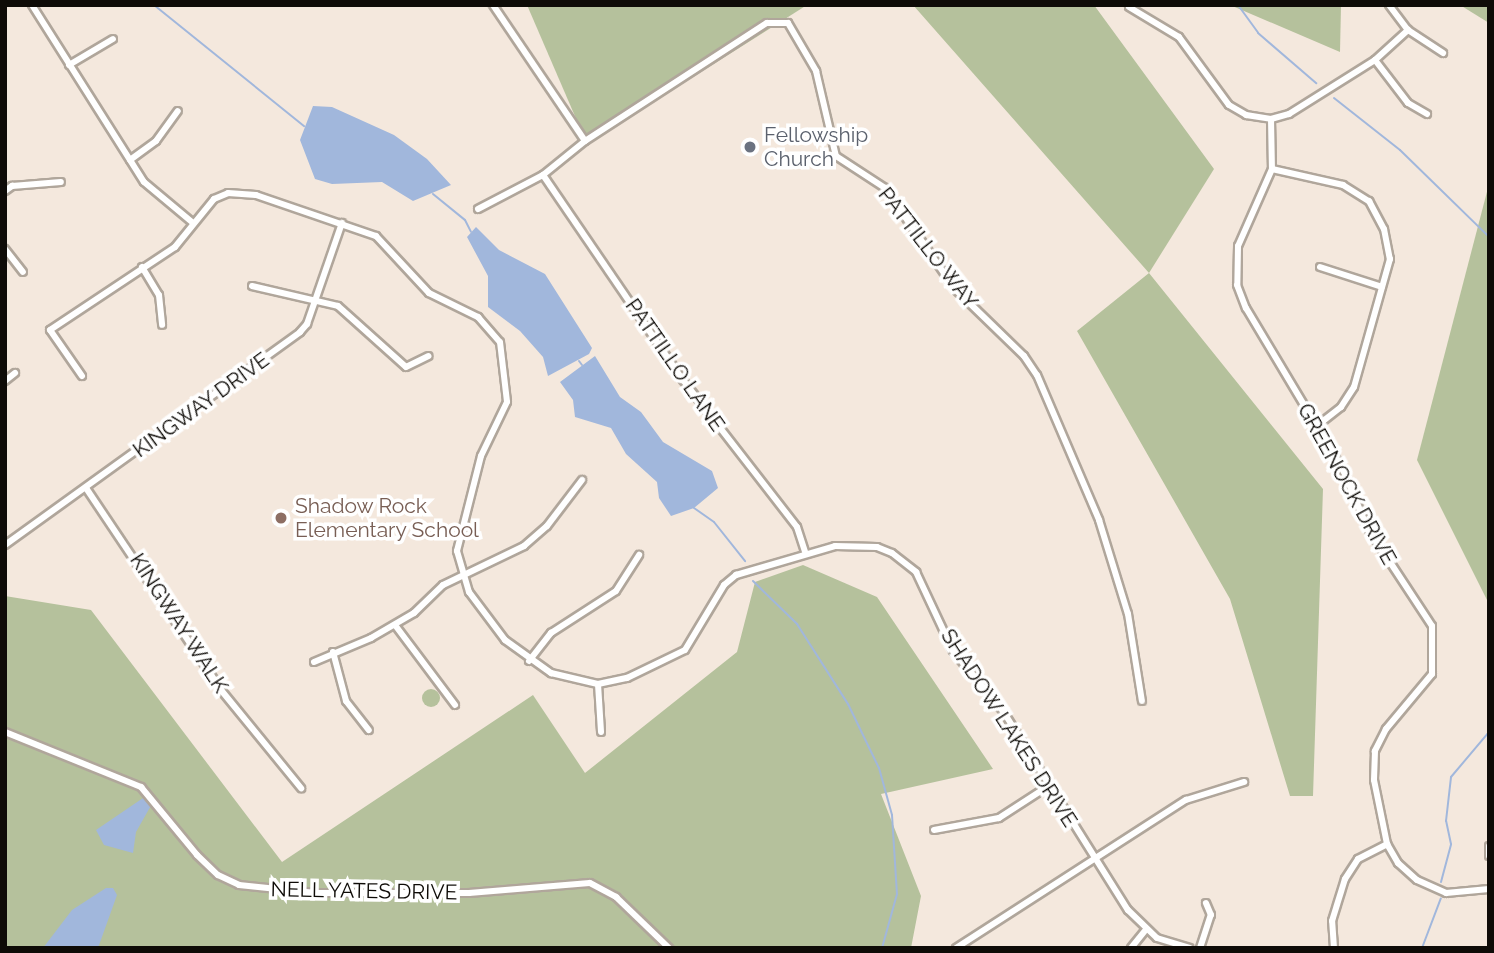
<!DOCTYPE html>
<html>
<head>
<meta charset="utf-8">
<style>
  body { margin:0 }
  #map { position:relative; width:1494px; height:953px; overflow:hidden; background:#f4e8dd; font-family:Raleway,sans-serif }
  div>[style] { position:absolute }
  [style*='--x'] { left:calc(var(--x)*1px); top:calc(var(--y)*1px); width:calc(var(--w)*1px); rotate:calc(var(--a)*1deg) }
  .green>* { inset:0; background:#b5c19c }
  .round { border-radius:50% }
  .water>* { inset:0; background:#a1b7dc }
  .stream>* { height:2px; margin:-1px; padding:0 1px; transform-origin:1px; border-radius:1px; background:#a1b7dc }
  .roads { filter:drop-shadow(2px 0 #b0a69b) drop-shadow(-2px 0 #b0a69b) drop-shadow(0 2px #b0a69b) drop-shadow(0 -2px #b0a69b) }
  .minor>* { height:6px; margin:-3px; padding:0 3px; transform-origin:3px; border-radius:3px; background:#fff }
  .dots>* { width:19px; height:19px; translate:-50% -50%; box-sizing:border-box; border:4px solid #fff; border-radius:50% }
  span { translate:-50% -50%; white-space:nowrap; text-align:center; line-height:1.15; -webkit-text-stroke:7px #fff; paint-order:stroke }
  .worship-label { font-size:21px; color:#5b616d }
  .left { translate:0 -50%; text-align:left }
  .street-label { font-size:21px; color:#0e0b07 }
  .education-label { font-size:21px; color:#785e54 }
  .frame { position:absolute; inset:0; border:7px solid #0e0b07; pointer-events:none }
</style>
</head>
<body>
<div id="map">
  <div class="green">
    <i style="clip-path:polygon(527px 5px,807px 5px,587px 144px)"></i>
    <i style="clip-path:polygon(913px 5px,1094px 5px,1214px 169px,1149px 273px,1323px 489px,1313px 796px,1290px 796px,1230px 599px,1077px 331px,1149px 273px)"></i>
    <i style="clip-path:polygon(1230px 5px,1341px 5px,1340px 52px)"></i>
    <i style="clip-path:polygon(1460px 5px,1489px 5px,1489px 23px)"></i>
    <i style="clip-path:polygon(1489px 184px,1489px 604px,1417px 460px)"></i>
    <i style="clip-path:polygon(803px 565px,877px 597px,993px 769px,881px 794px,921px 896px,911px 948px,5px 948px,5px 596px,91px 610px,282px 862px,533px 695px,585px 773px,737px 652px,755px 582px)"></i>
    <i class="round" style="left:422px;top:689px;width:18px;height:18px"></i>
  </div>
  <div class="water">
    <i style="clip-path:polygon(313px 106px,332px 107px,394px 135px,427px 159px,451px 185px,413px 201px,382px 182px,332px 184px,315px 179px,300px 140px)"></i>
    <i style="clip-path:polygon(476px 227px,499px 250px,545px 274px,592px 348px,589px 354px,548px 376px,543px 357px,520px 331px,488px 307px,488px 276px,467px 237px)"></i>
    <i style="clip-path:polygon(595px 356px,620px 397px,641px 412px,663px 442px,712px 471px,718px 488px,694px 508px,671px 516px,659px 498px,657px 482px,626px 454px,611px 428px,575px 417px,573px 400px,560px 382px)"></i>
    <i style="clip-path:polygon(146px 796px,153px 802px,136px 832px,133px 853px,104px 845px,96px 830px)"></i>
    <i style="clip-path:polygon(106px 888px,113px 888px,117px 895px,98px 948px,43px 948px,72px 910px)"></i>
  </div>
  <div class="stream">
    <i style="--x:154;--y:5;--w:193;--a:38.9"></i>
    <i style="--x:1238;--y:5;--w:34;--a:54"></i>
    <i style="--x:1258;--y:33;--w:77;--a:40.8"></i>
    <i style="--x:1334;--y:98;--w:84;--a:38.2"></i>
    <i style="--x:1400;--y:150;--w:124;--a:44.3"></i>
    <i style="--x:433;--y:194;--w:41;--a:39.1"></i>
    <i style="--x:465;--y:220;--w:13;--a:63"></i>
    <i style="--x:579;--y:361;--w:5;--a:53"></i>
    <i style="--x:694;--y:508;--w:24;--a:35"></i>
    <i style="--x:714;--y:522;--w:50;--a:51.5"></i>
    <i style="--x:753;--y:581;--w:62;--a:44.3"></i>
    <i style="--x:797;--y:624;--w:95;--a:57.5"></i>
    <i style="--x:848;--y:704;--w:71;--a:64.2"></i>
    <i style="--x:879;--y:768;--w:49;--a:74.5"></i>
    <i style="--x:892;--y:815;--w:79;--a:86.4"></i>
    <i style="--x:897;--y:894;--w:56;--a:105.5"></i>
    <i style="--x:1441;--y:882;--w:39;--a:-75"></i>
    <i style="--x:1451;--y:844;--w:24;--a:-102"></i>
    <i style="--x:1446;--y:821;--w:44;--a:-83.5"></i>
    <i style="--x:1451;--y:777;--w:59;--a:-49.8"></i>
    <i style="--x:1422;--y:948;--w:53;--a:-69.2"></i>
  </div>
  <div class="roads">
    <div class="minor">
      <i style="--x:32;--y:5;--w:209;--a:57.7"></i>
      <i style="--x:144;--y:182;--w:64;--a:39.9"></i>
      <i style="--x:493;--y:5;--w:164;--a:55.9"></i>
      <i style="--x:1389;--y:5;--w:31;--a:53"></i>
      <i style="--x:1408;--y:30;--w:42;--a:33.3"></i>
      <i style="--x:1129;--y:7;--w:58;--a:31"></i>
      <i style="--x:1179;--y:37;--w:84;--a:53.7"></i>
      <i style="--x:1229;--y:105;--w:20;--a:30"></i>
      <i style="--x:1246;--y:115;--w:25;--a:9"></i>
      <i style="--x:1271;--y:119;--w:19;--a:-16"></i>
      <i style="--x:1289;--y:114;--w:102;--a:-32.1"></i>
      <i style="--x:1375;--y:60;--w:45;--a:-42.3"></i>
      <i style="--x:1375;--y:60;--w:54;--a:52.5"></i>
      <i style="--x:1408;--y:103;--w:22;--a:30"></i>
      <i style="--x:69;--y:65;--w:51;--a:-30.6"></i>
      <i style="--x:1271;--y:119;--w:50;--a:88.9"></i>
      <i style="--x:1272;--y:169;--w:84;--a:113.8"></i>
      <i style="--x:1238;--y:246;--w:39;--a:91"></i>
      <i style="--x:1237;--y:285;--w:25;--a:69"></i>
      <i style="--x:1246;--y:308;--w:191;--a:59.1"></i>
      <i style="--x:1344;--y:472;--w:60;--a:67.3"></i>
      <i style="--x:1367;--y:527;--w:118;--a:56.7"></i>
      <i style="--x:1432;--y:626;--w:48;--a:90"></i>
      <i style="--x:1432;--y:674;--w:72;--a:129.9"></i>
      <i style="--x:1386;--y:729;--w:25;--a:117"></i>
      <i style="--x:1375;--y:751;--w:29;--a:92"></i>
      <i style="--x:1374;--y:780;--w:65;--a:78.5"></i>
      <i style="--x:1387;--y:844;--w:22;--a:60"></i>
      <i style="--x:1398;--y:863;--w:25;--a:42"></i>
      <i style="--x:1417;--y:880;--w:32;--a:24"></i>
      <i style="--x:1446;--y:893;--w:43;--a:-5.3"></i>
      <i style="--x:130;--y:160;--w:32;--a:-36"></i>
      <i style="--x:156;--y:141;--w:37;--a:-54"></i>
      <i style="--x:1272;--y:169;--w:73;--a:12.7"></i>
      <i style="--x:1343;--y:185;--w:31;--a:32"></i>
      <i style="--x:1369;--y:201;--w:32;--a:62"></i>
      <i style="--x:1384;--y:229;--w:31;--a:79"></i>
      <i style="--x:1390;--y:259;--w:133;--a:105.7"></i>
      <i style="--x:1354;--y:387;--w:24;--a:123"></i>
      <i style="--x:1341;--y:407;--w:31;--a:142"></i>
      <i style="--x:543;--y:175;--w:248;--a:55.7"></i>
      <i style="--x:683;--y:380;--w:186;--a:52.2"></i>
      <i style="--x:797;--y:527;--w:28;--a:72"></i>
      <i style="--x:5;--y:191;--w:9;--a:-36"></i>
      <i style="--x:12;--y:186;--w:49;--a:-4.7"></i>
      <i style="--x:478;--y:209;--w:73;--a:-27.6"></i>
      <i style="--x:543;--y:175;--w:54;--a:-39"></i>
      <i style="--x:585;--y:141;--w:217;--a:-33"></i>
      <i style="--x:767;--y:23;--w:21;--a:0"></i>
      <i style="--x:788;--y:23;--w:56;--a:59.7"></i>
      <i style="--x:816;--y:71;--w:87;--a:76.8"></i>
      <i style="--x:836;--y:156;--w:59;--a:33.1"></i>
      <i style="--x:885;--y:188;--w:123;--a:55.3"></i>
      <i style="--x:955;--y:289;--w:96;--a:44.2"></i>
      <i style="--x:1024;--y:356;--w:23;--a:56"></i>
      <i style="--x:1037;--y:375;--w:158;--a:66.8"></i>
      <i style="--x:1099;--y:520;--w:98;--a:72.9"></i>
      <i style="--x:1128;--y:614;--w:88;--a:80.9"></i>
      <i style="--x:5;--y:249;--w:29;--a:52"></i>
      <i style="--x:142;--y:267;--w:33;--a:59"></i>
      <i style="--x:159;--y:295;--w:30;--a:84"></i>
      <i style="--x:1320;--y:267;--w:65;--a:17.9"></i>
      <i style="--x:252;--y:286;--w:88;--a:13.1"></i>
      <i style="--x:338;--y:306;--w:91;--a:41.9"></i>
      <i style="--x:406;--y:367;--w:25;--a:-26"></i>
      <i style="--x:82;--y:376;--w:56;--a:-124.8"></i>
      <i style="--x:50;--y:330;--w:150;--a:-33.6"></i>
      <i style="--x:175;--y:247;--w:62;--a:-50.9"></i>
      <i style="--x:214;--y:199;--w:15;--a:-23"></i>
      <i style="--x:228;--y:193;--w:28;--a:4"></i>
      <i style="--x:256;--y:195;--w:127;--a:18.9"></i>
      <i style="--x:376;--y:236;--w:78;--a:47.1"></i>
      <i style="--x:429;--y:293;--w:55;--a:26.1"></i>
      <i style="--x:478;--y:317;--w:33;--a:49"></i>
      <i style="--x:500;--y:342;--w:60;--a:83.3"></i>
      <i style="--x:507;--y:402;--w:60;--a:115.7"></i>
      <i style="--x:481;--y:456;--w:98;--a:104.2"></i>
      <i style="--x:457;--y:551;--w:43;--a:73.7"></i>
      <i style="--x:469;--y:592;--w:60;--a:53.1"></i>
      <i style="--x:505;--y:640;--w:57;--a:35.7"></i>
      <i style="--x:551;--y:673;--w:48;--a:13.2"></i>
      <i style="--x:598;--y:684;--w:30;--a:-12"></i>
      <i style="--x:627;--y:678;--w:64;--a:-25.8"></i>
      <i style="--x:685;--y:650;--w:76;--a:-59"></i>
      <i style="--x:724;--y:585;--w:16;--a:-40"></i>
      <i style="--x:736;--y:575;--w:103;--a:-16.3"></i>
      <i style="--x:835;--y:546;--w:42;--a:1.4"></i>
      <i style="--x:877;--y:547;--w:16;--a:22"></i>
      <i style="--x:892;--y:553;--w:31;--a:38"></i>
      <i style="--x:916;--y:572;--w:87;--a:64.9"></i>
      <i style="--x:953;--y:651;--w:78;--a:50.2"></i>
      <i style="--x:1003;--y:711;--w:235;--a:57.9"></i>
      <i style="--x:1128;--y:910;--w:40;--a:44"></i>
      <i style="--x:1157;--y:938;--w:34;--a:17"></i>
      <i style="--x:5;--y:381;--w:13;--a:-39"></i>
      <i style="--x:86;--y:488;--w:243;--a:56.2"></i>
      <i style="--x:221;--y:690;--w:127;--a:50.8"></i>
      <i style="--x:5;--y:545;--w:364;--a:-35.8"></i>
      <i style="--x:300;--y:332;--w:11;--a:-49"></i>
      <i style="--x:307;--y:324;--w:107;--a:-70.9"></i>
      <i style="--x:395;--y:625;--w:100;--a:53.1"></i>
      <i style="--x:333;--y:652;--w:51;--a:75.1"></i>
      <i style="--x:346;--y:701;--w:37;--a:52"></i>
      <i style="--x:529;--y:661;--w:36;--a:-52"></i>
      <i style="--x:551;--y:633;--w:77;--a:-32.9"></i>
      <i style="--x:616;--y:591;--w:43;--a:-57.4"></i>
      <i style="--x:314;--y:662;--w:62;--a:-22.8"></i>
      <i style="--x:371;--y:638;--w:50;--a:-30.2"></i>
      <i style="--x:414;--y:613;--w:40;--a:-44"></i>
      <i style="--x:443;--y:585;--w:90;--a:-25.7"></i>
      <i style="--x:524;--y:546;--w:30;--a:-41"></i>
      <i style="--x:547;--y:526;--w:58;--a:-52.7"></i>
      <i style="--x:598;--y:684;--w:48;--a:86.4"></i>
      <i style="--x:5;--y:732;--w:147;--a:22"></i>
      <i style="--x:141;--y:787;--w:88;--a:50.5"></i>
      <i style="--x:197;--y:855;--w:29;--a:44"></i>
      <i style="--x:218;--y:875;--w:23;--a:25"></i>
      <i style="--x:239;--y:885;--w:77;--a:5.9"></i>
      <i style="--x:316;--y:893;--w:153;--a:0"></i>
      <i style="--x:469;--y:893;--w:121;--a:-4.7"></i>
      <i style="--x:590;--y:883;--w:30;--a:28"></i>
      <i style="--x:616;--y:897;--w:74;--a:43.9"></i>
      <i style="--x:934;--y:830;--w:66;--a:-10.5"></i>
      <i style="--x:999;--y:818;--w:57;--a:-32.9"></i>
      <i style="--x:1489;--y:846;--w:10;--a:90"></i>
      <i style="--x:956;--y:948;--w:274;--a:-32.8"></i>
      <i style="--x:1186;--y:800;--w:61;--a:-17.2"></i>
      <i style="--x:1131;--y:948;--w:22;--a:-51"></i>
      <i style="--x:1200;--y:948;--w:35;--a:-72"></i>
      <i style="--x:1211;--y:915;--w:13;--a:-113"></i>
      <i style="--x:1334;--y:948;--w:27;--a:-94"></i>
      <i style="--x:1332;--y:921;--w:44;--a:-72.8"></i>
      <i style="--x:1345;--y:879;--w:24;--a:-57"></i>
      <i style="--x:1358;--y:859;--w:33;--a:-27"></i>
    </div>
  </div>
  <div class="dots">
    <i style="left:750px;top:147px;background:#6b7280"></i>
    <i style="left:281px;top:518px;background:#8d6e63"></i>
  </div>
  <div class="worship-label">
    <span class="left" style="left:764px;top:147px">Fellowship<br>Church</span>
  </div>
  <div class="street-label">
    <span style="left:928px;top:248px;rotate:52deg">PATTILLO WAY</span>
    <span style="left:675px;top:365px;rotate:55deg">PATTILLO LANE</span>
    <span style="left:201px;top:405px;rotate:-36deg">KINGWAY DRIVE</span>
    <span style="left:1347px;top:484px;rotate:61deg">GREENOCK DRIVE</span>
    <span style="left:179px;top:623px;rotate:57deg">KINGWAY WALK</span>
    <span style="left:1009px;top:728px;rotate:57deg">SHADOW LAKES DRIVE</span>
    <span style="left:364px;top:891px;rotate:1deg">NELL YATES DRIVE</span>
  </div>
  <div class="education-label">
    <span class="left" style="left:295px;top:518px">Shadow Rock<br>Elementary School</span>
  </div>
  <div class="frame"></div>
</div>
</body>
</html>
